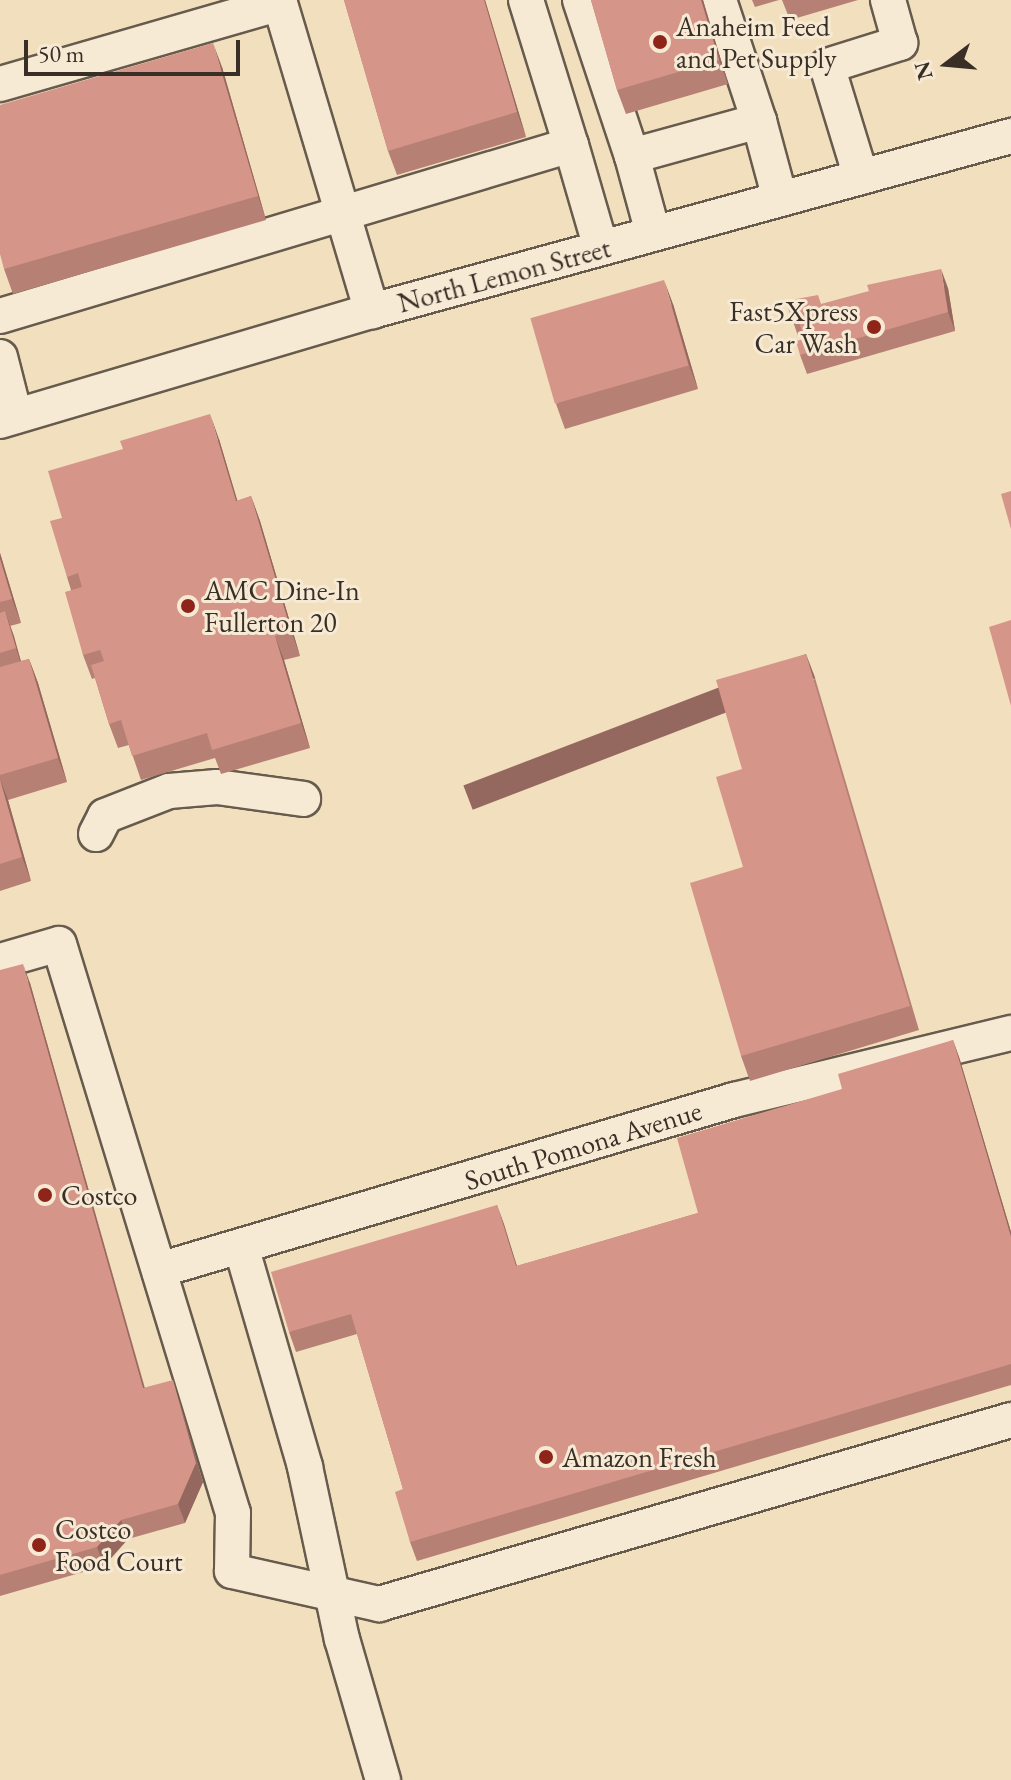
<!DOCTYPE html>
<html>
<head>
<meta charset="utf-8">
<style>
  body { margin:0 }
  #map { position:relative; width:1011px; height:1780px; overflow:hidden; background:#f2dfbe; font-family:"EB Garamond",serif }
  div>[style] { position:absolute }
  [style*='--x'] { left:calc(var(--x)*1px); top:calc(var(--y)*1px); width:calc(var(--w)*1px); rotate:calc(var(--a)*1deg) }
  .roads { filter:drop-shadow(2px 0 #675b4d) drop-shadow(-2px 0 #675b4d) drop-shadow(0 2px #675b4d) drop-shadow(0 -2px #675b4d) }
  .minor>* { height:34px; margin:-17px; padding:0 17px; transform-origin:17px; border-radius:17px; background:#f7ead5 }
  .wall>* { inset:0; background:#b78075 }
  .shaded-wall>* { inset:0; background:#95685f; transform-origin:0 0 }
  .building>* { inset:0; background:#d59588; transform-origin:0 0 }
  .dots>* { width:22px; height:22px; translate:-50% -50%; box-sizing:border-box; border:4px solid #f7ead5; border-radius:50% }
  span { translate:-50% -50%; white-space:nowrap; text-align:center; line-height:1.15; -webkit-text-stroke:6px #f7ead5; paint-order:stroke }
  .poi-label { font-size:28px; color:#392f27 }
  .left { translate:0 -50%; text-align:left }
  .right { translate:-100% -50%; text-align:right }
  .street-label { font-size:28px; color:#392f27 }
  .north { position:absolute; left:907px; top:24px; width:80px; height:80px; -webkit-text-stroke:6px #f7ead5; paint-order:stroke; rotate:254deg; font-size:22px; font-weight:700; line-height:32px; text-align:center; color:#392f27 }
  .north::after { content:''; display:block; margin:auto; width:28px; height:36px; background:#392f27; clip-path:polygon(50% 0,100% 100%,50% 72%,0 100%) }
  .scale { position:absolute; left:24px; top:40px; width:216px; height:36px; box-sizing:border-box; border:4px solid #392f27; border-top:0; padding-left:10px; font-size:24px; line-height:28px; white-space:nowrap; color:#392f27; -webkit-text-stroke:6px #f7ead5; paint-order:stroke }
</style>
</head>
<body>
<div id="map">
  <div class="roads">
    <div class="minor">
      <i style="--x:279;--y:0;--w:325;--a:73.4"></i>
      <i style="--x:526;--y:0;--w:152;--a:72.8"></i>
      <i style="--x:580;--y:0;--w:164;--a:71.6"></i>
      <i style="--x:719;--y:0;--w:127;--a:71.7"></i>
      <i style="--x:0;--y:84;--w:291;--a:-16.1"></i>
      <i style="--x:861;--y:177;--w:116;--a:-107"></i>
      <i style="--x:827;--y:66;--w:77;--a:-17.5"></i>
      <i style="--x:900;--y:43;--w:45;--a:-105.6"></i>
      <i style="--x:653;--y:233;--w:80;--a:-105.3"></i>
      <i style="--x:632;--y:156;--w:132;--a:-15.4"></i>
      <i style="--x:759;--y:121;--w:81;--a:74.9"></i>
      <i style="--x:0;--y:316;--w:596;--a:-16.67"></i>
      <i style="--x:571;--y:145;--w:107;--a:73.8"></i>
      <i style="--x:0;--y:357;--w:61;--a:75.7"></i>
      <i style="--x:0;--y:421;--w:388;--a:-16.5"></i>
      <i style="--x:372;--y:311;--w:663;--a:-15.32"></i>
      <i style="--x:96;--y:834;--w:20;--a:-63"></i>
      <i style="--x:105;--y:816;--w:69;--a:-21.3"></i>
      <i style="--x:169;--y:791;--w:48;--a:-4.8"></i>
      <i style="--x:217;--y:787;--w:87;--a:7.9"></i>
      <i style="--x:0;--y:961;--w:61;--a:-16.1"></i>
      <i style="--x:59;--y:944;--w:595;--a:73"></i>
      <i style="--x:233;--y:1513;--w:58;--a:91"></i>
      <i style="--x:232;--y:1571;--w:151;--a:12.7"></i>
      <i style="--x:379;--y:1604;--w:658;--a:-16.23"></i>
      <i style="--x:241;--y:1246;--w:230;--a:73.8"></i>
      <i style="--x:305;--y:1467;--w:176;--a:77.9"></i>
      <i style="--x:342;--y:1639;--w:147;--a:73.8"></i>
      <i style="--x:159;--y:1270;--w:600;--a:-16.47"></i>
      <i style="--x:734;--y:1100;--w:285;--a:-13.6"></i>
    </div>
  </div>
  <div class="wall">
    <i style="clip-path:polygon(344px 0,485px 0,526px 137px,397px 175px,388px 151px)"></i>
    <i style="clip-path:polygon(591px 0,703px 0,728px 84px,626px 114px,617px 90px)"></i>
    <i style="clip-path:polygon(752px 0,779px 0,755px 7px)"></i>
    <i style="clip-path:polygon(782px 0,858px 0,790px 20px)"></i>
    <i style="clip-path:polygon(222px 67px,266px 220px,13px 294px,4px 269px)"></i>
    <i style="clip-path:polygon(948px 288px,955px 331px,807px 374px,800px 355px,804px 339px,803px 334px,798px 336px,786px 301px,822px 304px)"></i>
    <i style="clip-path:polygon(673px 304px,698px 389px,565px 429px,556px 404px)"></i>
    <i style="clip-path:polygon(219px 439px,237px 501px,251px 496px,260px 521px,300px 656px,284px 660px,310px 748px,221px 774px,215px 758px,141px 780px,129px 745px,118px 748px,109px 724px,95px 678px,92px 679px,83px 655px,71px 590px,67px 577px,62px 518px)"></i>
    <i style="clip-path:polygon(0 553px,21px 623px,10px 626px,21px 661px,29px 659px,38px 683px,67px 782px,8px 800px,31px 881px,0 891px)"></i>
    <i style="clip-path:polygon(815px 678px,919px 1030px,750px 1081px,741px 1056px,743px 867px,742px 769px)"></i>
    <i style="clip-path:polygon(0 970px,30px 983px,145px 1388px,179px 1400px,203px 1482px,185px 1523px,128px 1539px,104px 1566px,0 1596px)"></i>
    <i style="clip-path:polygon(953px 1040px,960px 1060px,1011px 1232px,1011px 1385px,417px 1561px,410px 1542px,403px 1489px,357px 1334px,296px 1352px,289px 1332px,497px 1205px,517px 1266px,698px 1213px,842px 1089px)"></i>
  </div>
  <div class="shaded-wall">
    <i style="clip-path:polygon(484px 0,485px 0,526px 137px,517px 112px)"></i>
    <i style="clip-path:polygon(701px 0,703px 0,728px 84px,719px 60px)"></i>
    <i style="clip-path:polygon(213px 43px,222px 67px,266px 220px,258px 196px)"></i>
    <i style="clip-path:polygon(941px 269px,948px 288px,955px 331px,948px 312px)"></i>
    <i style="clip-path:polygon(664px 280px,673px 304px,698px 389px,689px 365px)"></i>
    <i style="clip-path:polygon(210px 414px,219px 439px,245px 526px,236px 501px)"></i>
    <i style="clip-path:polygon(251px 496px,260px 521px,300px 656px,291px 631px)"></i>
    <i style="clip-path:polygon(0 553px,21px 623px,12px 599px,0 559px)"></i>
    <i style="clip-path:polygon(5px 611px,14px 636px,24px 673px,16px 648px)"></i>
    <i style="clip-path:polygon(275px 636px,284px 660px,310px 748px,301px 723px)"></i>
    <i style="left:806px;top:654px;width:26px;height:367px;rotate:69deg"></i>
    <i style="clip-path:polygon(29px 659px,38px 683px,67px 782px,58px 758px)"></i>
    <i style="clip-path:polygon(0 779px,8px 800px,31px 881px,22px 857px)"></i>
    <i style="clip-path:polygon(23px 964px,30px 983px,150px 1408px,143px 1388px)"></i>
    <i style="clip-path:polygon(953px 1040px,960px 1060px,1011px 1232px,1011px 1237px)"></i>
    <i style="clip-path:polygon(497px 1205px,504px 1224px,523px 1286px,516px 1266px)"></i>
    <i style="clip-path:polygon(173px 1380px,179px 1400px,203px 1482px,185px 1523px,178px 1504px)"></i>
    <i style="clip-path:polygon(121px 1520px,128px 1539px,104px 1566px,97px 1547px)"></i>
  </div>
  <div class="building">
    <i style="clip-path:polygon(344px 0,484px 0,517px 112px,388px 151px)"></i>
    <i style="clip-path:polygon(591px 0,701px 0,719px 60px,617px 90px)"></i>
    <i style="clip-path:polygon(213px 43px,258px 196px,4px 269px,0 254px,0 105px)"></i>
    <i style="clip-path:polygon(941px 269px,948px 312px,800px 355px,796px 341px,804px 339px,797px 315px,791px 317px,786px 301px,818px 295px,821px 304px,869px 291px,867px 285px)"></i>
    <i style="left:664px;top:280px;width:89px;height:139px;rotate:74deg"></i>
    <i style="clip-path:polygon(210px 414px,236px 501px,251px 496px,291px 631px,275px 636px,301px 723px,212px 750px,207px 733px,132px 756px,121px 720px,109px 724px,91px 665px,104px 661px,100px 650px,83px 655px,65px 592px,82px 587px,78px 573px,67px 577px,50px 521px,62px 518px,48px 471px,123px 449px,120px 441px)"></i>
    <i style="clip-path:polygon(1011px 491px,1011px 529px,1001px 494px)"></i>
    <i style="clip-path:polygon(0 559px,12px 599px,0 602px)"></i>
    <i style="clip-path:polygon(5px 611px,16px 648px,0 653px,0 613px)"></i>
    <i style="clip-path:polygon(1011px 620px,1011px 706px,989px 627px)"></i>
    <i style="clip-path:polygon(806px 654px,910px 1006px,741px 1056px,690px 883px,743px 867px,716px 777px,742px 769px,716px 680px)"></i>
    <i style="clip-path:polygon(29px 659px,58px 758px,0 775px,0 667px)"></i>
    <i style="clip-path:polygon(0 780px,22px 857px,0 864px)"></i>
    <i style="clip-path:polygon(23px 964px,143px 1388px,173px 1380px,196px 1463px,178px 1504px,121px 1520px,97px 1547px,0 1575px,0 970px)"></i>
    <i style="clip-path:polygon(953px 1040px,1011px 1237px,1011px 1364px,410px 1542px,395px 1492px,403px 1489px,351px 1314px,289px 1332px,271px 1272px,497px 1205px,516px 1266px,698px 1213px,677px 1138px,842px 1089px,838px 1074px)"></i>
  </div>
  <div class="dots">
    <i style="left:660px;top:42px;background:#8f2418"></i>
    <i style="left:874px;top:327px;background:#8f2418"></i>
    <i style="left:188px;top:606px;background:#8f2418"></i>
    <i style="left:45px;top:1195px;background:#8f2418"></i>
    <i style="left:546px;top:1457px;background:#8f2418"></i>
    <i style="left:39px;top:1545px;background:#8f2418"></i>
  </div>
  <div class="poi-label">
    <span class="left" style="left:676px;top:42px">Anaheim Feed<br>and Pet Supply</span>
    <span class="right" style="left:858px;top:327px">Fast5Xpress<br>Car Wash</span>
    <span class="left" style="left:204px;top:606px">AMC Dine-In<br>Fullerton 20</span>
    <span class="left" style="left:61px;top:1195px">Costco</span>
    <span class="left" style="left:562px;top:1457px">Amazon Fresh</span>
    <span class="left" style="left:55px;top:1545px">Costco<br>Food Court</span>
  </div>
  <div class="street-label">
    <span style="left:504px;top:275px;rotate:-15deg">North Lemon Street</span>
    <span style="left:583px;top:1145px;rotate:-17deg">South Pomona Avenue</span>
  </div>
  <div class="north">N</div>
  <div class="scale">50 m</div>
</div>
</body>
</html>
